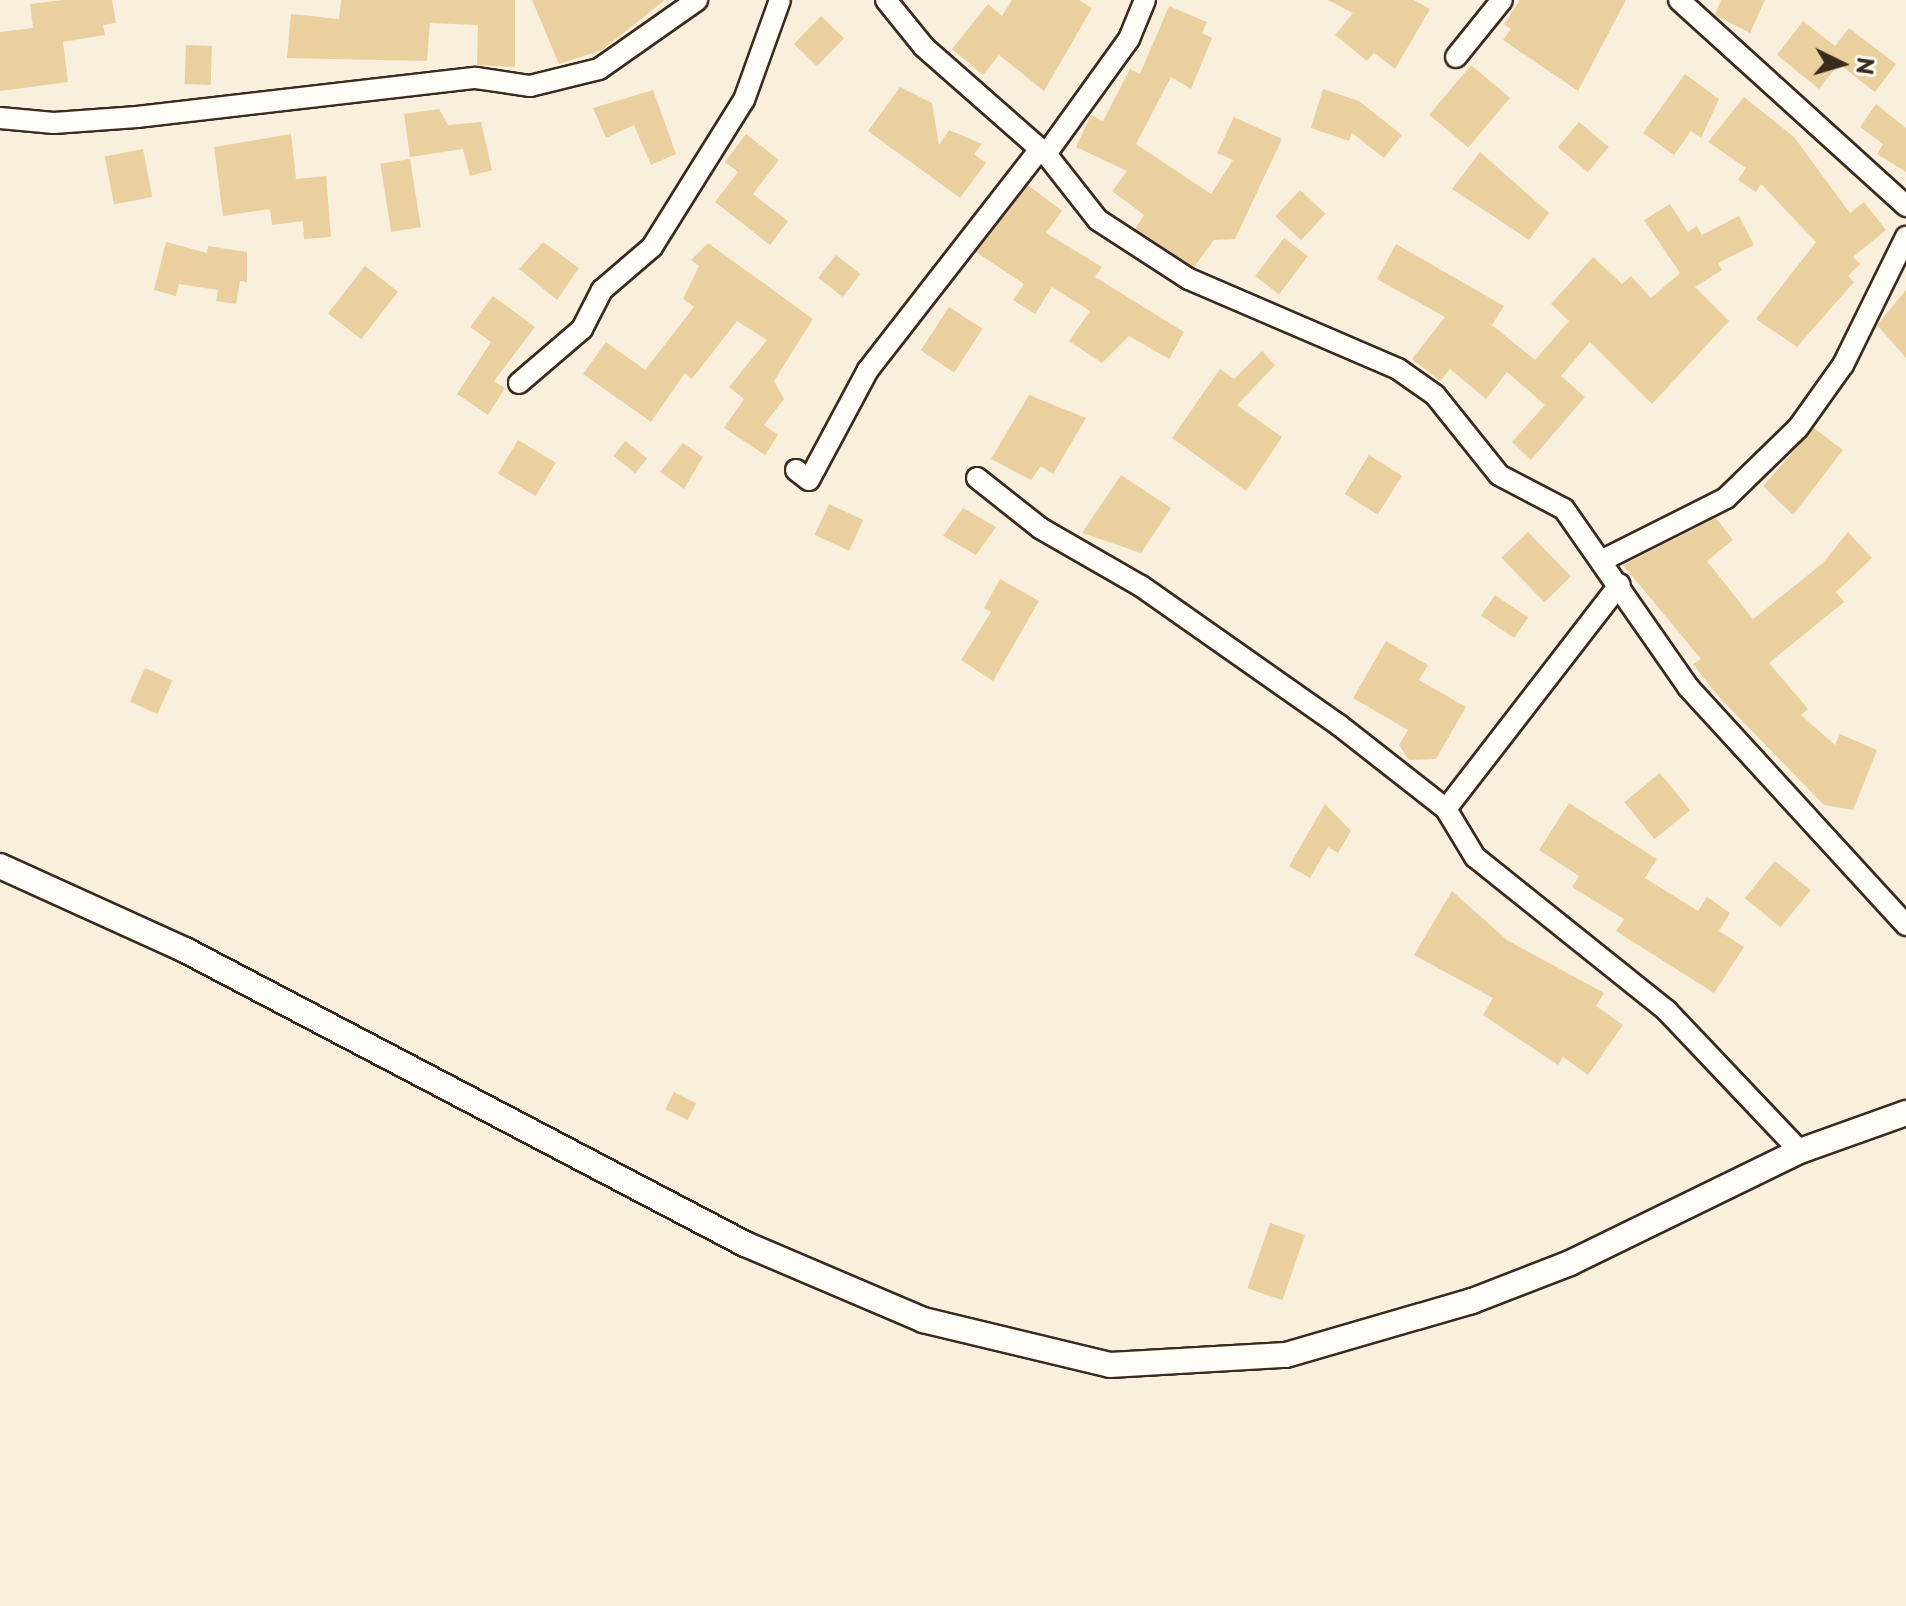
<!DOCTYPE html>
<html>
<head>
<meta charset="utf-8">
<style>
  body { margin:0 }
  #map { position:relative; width:1906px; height:1606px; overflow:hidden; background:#f8efdd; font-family:"Playpen Sans",sans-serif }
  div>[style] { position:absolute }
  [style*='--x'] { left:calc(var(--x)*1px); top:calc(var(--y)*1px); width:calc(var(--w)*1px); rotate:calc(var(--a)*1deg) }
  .building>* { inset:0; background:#ebd09f; transform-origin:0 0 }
  .roads { filter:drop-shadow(2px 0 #3b2a1e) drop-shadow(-2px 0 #3b2a1e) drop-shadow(0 2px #3b2a1e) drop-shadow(0 -2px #3b2a1e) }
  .minor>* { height:20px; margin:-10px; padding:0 10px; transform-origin:10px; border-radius:10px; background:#fdfcf7 }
  .tertiary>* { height:24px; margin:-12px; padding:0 12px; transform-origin:12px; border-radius:12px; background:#fdfcf7 }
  span { translate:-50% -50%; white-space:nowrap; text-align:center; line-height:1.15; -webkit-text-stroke:6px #fdfcf7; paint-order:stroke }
  .north { position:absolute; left:1802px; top:24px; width:80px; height:80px; -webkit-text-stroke:6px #fdfcf7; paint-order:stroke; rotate:95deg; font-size:22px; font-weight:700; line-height:32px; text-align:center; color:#3b2a1e }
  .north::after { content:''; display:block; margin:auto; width:28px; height:36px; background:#3b2a1e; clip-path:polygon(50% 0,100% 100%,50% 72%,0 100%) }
</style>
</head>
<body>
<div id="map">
  <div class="building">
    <i style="clip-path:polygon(63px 0,112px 0,116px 23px,103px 25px,105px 35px,63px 42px,68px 82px,0 91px,0 32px,33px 28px,30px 4px)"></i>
    <i style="clip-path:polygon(341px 0,515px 0,515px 67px,477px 65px,478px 25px,430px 23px,427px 61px,287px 58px,291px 14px,339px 19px)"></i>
    <i style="clip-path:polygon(532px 0,665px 0,602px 50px,559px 64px)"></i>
    <i style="clip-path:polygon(1012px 0,1079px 0,1092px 8px,1044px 91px,999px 55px,983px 75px,952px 49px,988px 4px,1002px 16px)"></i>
    <i style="clip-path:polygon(1328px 0,1414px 0,1430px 9px,1395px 69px,1374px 53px,1367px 61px,1335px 35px,1353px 13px)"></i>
    <i style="clip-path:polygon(1520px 0,1626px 0,1578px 91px,1503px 40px,1511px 29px,1504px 24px)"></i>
    <i style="clip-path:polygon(1721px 0,1765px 0,1750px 33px,1715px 15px)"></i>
    <i style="clip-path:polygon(1169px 6px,1207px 22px,1202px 33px,1212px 38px,1191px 89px,1171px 77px,1136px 144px,1211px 194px,1233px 160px,1217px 153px,1234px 117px,1282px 139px,1235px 239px,1214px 240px,1194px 267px,1135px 229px,1144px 215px,1112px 191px,1127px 171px,1076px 147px,1091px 115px,1103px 121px,1130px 69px,1140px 74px)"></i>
    <i style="left:821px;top:16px;width:32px;height:39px;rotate:44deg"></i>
    <i style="clip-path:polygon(1803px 21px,1835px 46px,1849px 28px,1896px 64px,1875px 92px,1839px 64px,1819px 89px,1777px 55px)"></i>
    <i style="left:186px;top:45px;width:26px;height:39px;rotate:2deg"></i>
    <i style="left:1471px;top:65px;width:51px;height:65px;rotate:40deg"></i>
    <i style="clip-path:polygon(1685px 74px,1719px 99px,1701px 138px,1691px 131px,1674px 155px,1643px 133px)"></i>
    <i style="clip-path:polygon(900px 87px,932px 103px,939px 145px,949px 130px,982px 144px,974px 154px,986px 163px,960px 198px,868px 131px)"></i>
    <i style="clip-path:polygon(1323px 89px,1359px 101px,1402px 135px,1384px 158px,1352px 133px,1349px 141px,1311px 128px)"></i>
    <i style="clip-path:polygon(653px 90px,676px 154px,651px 165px,634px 125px,606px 138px,593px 108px)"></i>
    <i style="clip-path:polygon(1744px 97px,1794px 137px,1850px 213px,1864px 202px,1886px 230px,1853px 257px,1860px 264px,1848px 276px,1854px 282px,1797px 347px,1756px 319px,1816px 242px,1761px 184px,1756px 192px,1738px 180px,1746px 168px,1708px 142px)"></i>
    <i style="clip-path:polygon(1876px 104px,1906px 128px,1906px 172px,1877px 154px,1883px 144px,1860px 127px)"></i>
    <i style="clip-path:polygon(439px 109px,448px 125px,481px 122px,492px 170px,470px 176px,463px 149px,410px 157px,404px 114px)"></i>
    <i style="left:1579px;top:122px;width:39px;height:33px;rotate:40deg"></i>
    <i style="clip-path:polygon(291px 134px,296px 179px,326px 176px,331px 237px,304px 239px,303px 221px,272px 225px,270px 209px,223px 216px,214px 147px)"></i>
    <i style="clip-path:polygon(746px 134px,779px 160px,753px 194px,788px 221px,770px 245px,715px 202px,738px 172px,725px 162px)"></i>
    <i style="left:143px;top:149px;width:49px;height:39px;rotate:79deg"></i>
    <i style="clip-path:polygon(1480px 152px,1549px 213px,1529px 240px,1452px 189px)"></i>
    <i style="left:410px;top:159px;width:69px;height:30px;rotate:81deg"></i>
    <i style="clip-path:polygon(1028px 185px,1062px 211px,1046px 233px,1102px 267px,1095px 277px,1184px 332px,1169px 359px,1129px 336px,1102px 363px,1069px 341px,1090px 311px,1052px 287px,1035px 314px,1013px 300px,1024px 284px,976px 252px)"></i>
    <i style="left:1300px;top:190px;width:35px;height:36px;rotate:43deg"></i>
    <i style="clip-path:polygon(1670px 204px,1688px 232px,1697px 226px,1702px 235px,1739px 216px,1754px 245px,1718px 263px,1722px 270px,1695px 287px,1729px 321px,1652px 404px,1590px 342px,1561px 376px,1585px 397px,1531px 460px,1512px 442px,1545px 405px,1507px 372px,1486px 399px,1450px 369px,1440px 381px,1412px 359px,1445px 317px,1377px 279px,1396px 244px,1504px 306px,1492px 325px,1535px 360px,1569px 321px,1551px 304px,1593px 257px,1622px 284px,1631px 276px,1651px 298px,1680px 273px,1644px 220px)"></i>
    <i style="left:1284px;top:238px;width:30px;height:48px;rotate:37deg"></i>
    <i style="clip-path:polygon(166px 242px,207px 253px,208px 246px,247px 252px,247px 282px,240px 281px,236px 304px,216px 301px,218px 290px,179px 284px,176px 296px,154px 290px)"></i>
    <i style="clip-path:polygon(543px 242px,579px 268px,557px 300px,519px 269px)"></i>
    <i style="clip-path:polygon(708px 243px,813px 319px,774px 381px,784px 399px,764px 425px,778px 435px,765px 455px,724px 428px,744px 399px,729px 387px,767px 340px,737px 321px,692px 379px,685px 373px,651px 422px,583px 374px,606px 342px,645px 370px,694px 307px,683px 299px,699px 266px,691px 260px)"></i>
    <i style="left:836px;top:255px;width:31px;height:29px;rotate:38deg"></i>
    <i style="left:365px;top:266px;width:42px;height:60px;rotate:38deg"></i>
    <i style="clip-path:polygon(1906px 290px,1906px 358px,1877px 325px)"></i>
    <i style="clip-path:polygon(493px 296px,535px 327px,494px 381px,505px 388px,488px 415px,457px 394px,491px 342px,470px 327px)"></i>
    <i style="left:949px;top:307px;width:40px;height:52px;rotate:33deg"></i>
    <i style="clip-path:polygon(1262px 351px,1275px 365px,1237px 405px,1282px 437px,1246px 491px,1172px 438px,1220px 369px,1234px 379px)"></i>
    <i style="clip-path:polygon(1029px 395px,1086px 418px,1053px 474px,1041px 466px,1031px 480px,991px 459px)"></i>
    <i style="clip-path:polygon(1814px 428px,1843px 450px,1793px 515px,1763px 486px)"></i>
    <i style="left:518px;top:440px;width:44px;height:39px;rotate:31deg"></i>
    <i style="left:625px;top:441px;width:28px;height:19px;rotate:38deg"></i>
    <i style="clip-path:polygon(683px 443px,703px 457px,684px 489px,660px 472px)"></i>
    <i style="left:1369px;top:455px;width:39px;height:46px;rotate:32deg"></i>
    <i style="clip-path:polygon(1121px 475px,1171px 508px,1141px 553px,1082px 533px)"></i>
    <i style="left:829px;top:504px;width:38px;height:34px;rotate:25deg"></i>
    <i style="clip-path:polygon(963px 508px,996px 527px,976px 555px,943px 536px)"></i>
    <i style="clip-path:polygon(1716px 518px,1733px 540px,1707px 561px,1753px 619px,1823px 563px,1848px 532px,1872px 558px,1836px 592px,1844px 602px,1769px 663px,1808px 709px,1801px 715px,1835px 745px,1840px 734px,1877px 750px,1853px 810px,1824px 805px,1718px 696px,1693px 664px,1701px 659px,1623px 565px)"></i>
    <i style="left:1528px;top:532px;width:62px;height:37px;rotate:46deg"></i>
    <i style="clip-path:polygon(1000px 579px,1039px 601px,993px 681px,961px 660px,991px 612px,984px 608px)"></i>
    <i style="left:1495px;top:595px;width:40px;height:25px;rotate:34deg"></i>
    <i style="clip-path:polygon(1386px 641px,1428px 665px,1419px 680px,1466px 707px,1436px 759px,1409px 760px,1399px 745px,1408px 730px,1353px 698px)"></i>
    <i style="left:145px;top:668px;width:30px;height:37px;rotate:24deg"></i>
    <i style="left:1660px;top:773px;width:48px;height:46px;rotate:51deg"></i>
    <i style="clip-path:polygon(1569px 803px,1657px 859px,1645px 878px,1698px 911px,1707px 897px,1730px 913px,1719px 931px,1744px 947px,1714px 993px,1616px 931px,1624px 919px,1572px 887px,1579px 876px,1539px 850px)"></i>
    <i style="clip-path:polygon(1325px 804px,1351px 831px,1338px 853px,1328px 847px,1310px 878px,1289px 866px)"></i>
    <i style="left:1775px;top:861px;width:46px;height:48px;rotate:39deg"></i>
    <i style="clip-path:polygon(1452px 891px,1507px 940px,1604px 993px,1596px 1006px,1623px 1025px,1588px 1075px,1563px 1057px,1558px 1065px,1483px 1015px,1493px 998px,1414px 955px)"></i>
    <i style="left:674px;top:1092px;width:25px;height:19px;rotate:27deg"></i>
    <i style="left:1270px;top:1223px;width:37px;height:69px;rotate:19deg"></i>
  </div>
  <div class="roads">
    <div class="minor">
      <i style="--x:886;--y:0;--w:60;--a:51"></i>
      <i style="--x:924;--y:47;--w:162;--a:41.3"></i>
      <i style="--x:1046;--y:154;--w:84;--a:51.8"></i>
      <i style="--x:1098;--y:220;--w:108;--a:33"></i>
      <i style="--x:1189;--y:279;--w:228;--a:23.3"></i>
      <i style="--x:1398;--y:369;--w:45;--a:35.1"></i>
      <i style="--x:1435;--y:395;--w:102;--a:51.3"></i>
      <i style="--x:1499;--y:475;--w:73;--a:27.6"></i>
      <i style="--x:1564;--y:509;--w:217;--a:55.1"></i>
      <i style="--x:1688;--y:687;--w:323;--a:47.5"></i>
      <i style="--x:1679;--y:0;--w:307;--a:42.2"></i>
      <i style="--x:1456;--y:57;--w:73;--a:-51.1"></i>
      <i style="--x:0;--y:118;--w:54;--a:5.3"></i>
      <i style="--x:54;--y:123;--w:83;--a:-4.1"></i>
      <i style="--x:137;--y:117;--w:341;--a:-6.6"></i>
      <i style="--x:476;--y:78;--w:55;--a:8.4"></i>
      <i style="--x:530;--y:86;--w:71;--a:-13.8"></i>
      <i style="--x:599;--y:69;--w:120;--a:-35.1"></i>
      <i style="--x:1046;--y:154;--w:142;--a:-54.2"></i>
      <i style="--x:1129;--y:39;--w:42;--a:-67.7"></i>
      <i style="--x:519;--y:383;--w:83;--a:-40.6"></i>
      <i style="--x:582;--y:329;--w:44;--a:-62.9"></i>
      <i style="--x:602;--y:290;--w:66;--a:-40.7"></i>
      <i style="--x:652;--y:247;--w:173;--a:-58"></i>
      <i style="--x:744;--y:100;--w:106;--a:-70.2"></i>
      <i style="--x:796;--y:470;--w:16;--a:38"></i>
      <i style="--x:809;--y:480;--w:125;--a:-61.8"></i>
      <i style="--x:868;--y:370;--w:280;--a:-52.1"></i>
      <i style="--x:977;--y:478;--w:80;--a:38.4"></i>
      <i style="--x:1040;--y:528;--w:116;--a:29.9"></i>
      <i style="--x:1141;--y:586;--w:242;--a:35.1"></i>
      <i style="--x:1339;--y:725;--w:136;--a:38.1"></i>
      <i style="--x:1446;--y:809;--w:284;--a:-52.3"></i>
      <i style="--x:1601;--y:561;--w:140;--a:-26.7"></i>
      <i style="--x:1726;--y:498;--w:100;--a:-44.2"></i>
      <i style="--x:1798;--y:428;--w:77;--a:-54.5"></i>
      <i style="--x:1843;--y:365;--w:143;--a:-63.8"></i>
      <i style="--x:1446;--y:809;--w:56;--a:58.9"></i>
      <i style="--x:1475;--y:857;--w:246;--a:38.7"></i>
      <i style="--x:1667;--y:1011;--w:193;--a:46.5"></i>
    </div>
    <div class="tertiary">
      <i style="--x:0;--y:866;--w:203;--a:24.4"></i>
      <i style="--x:185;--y:950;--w:632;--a:27.7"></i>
      <i style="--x:745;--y:1244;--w:194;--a:23.1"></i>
      <i style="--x:923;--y:1320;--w:192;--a:13.5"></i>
      <i style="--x:1110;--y:1365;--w:176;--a:-3.3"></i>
      <i style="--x:1286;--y:1355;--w:194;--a:-16.2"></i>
      <i style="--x:1472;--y:1301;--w:105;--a:-21.2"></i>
      <i style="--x:1570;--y:1263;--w:256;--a:-26"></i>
      <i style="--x:1800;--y:1151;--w:113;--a:-19.7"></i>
    </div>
  </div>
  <div class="north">N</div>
</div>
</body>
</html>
